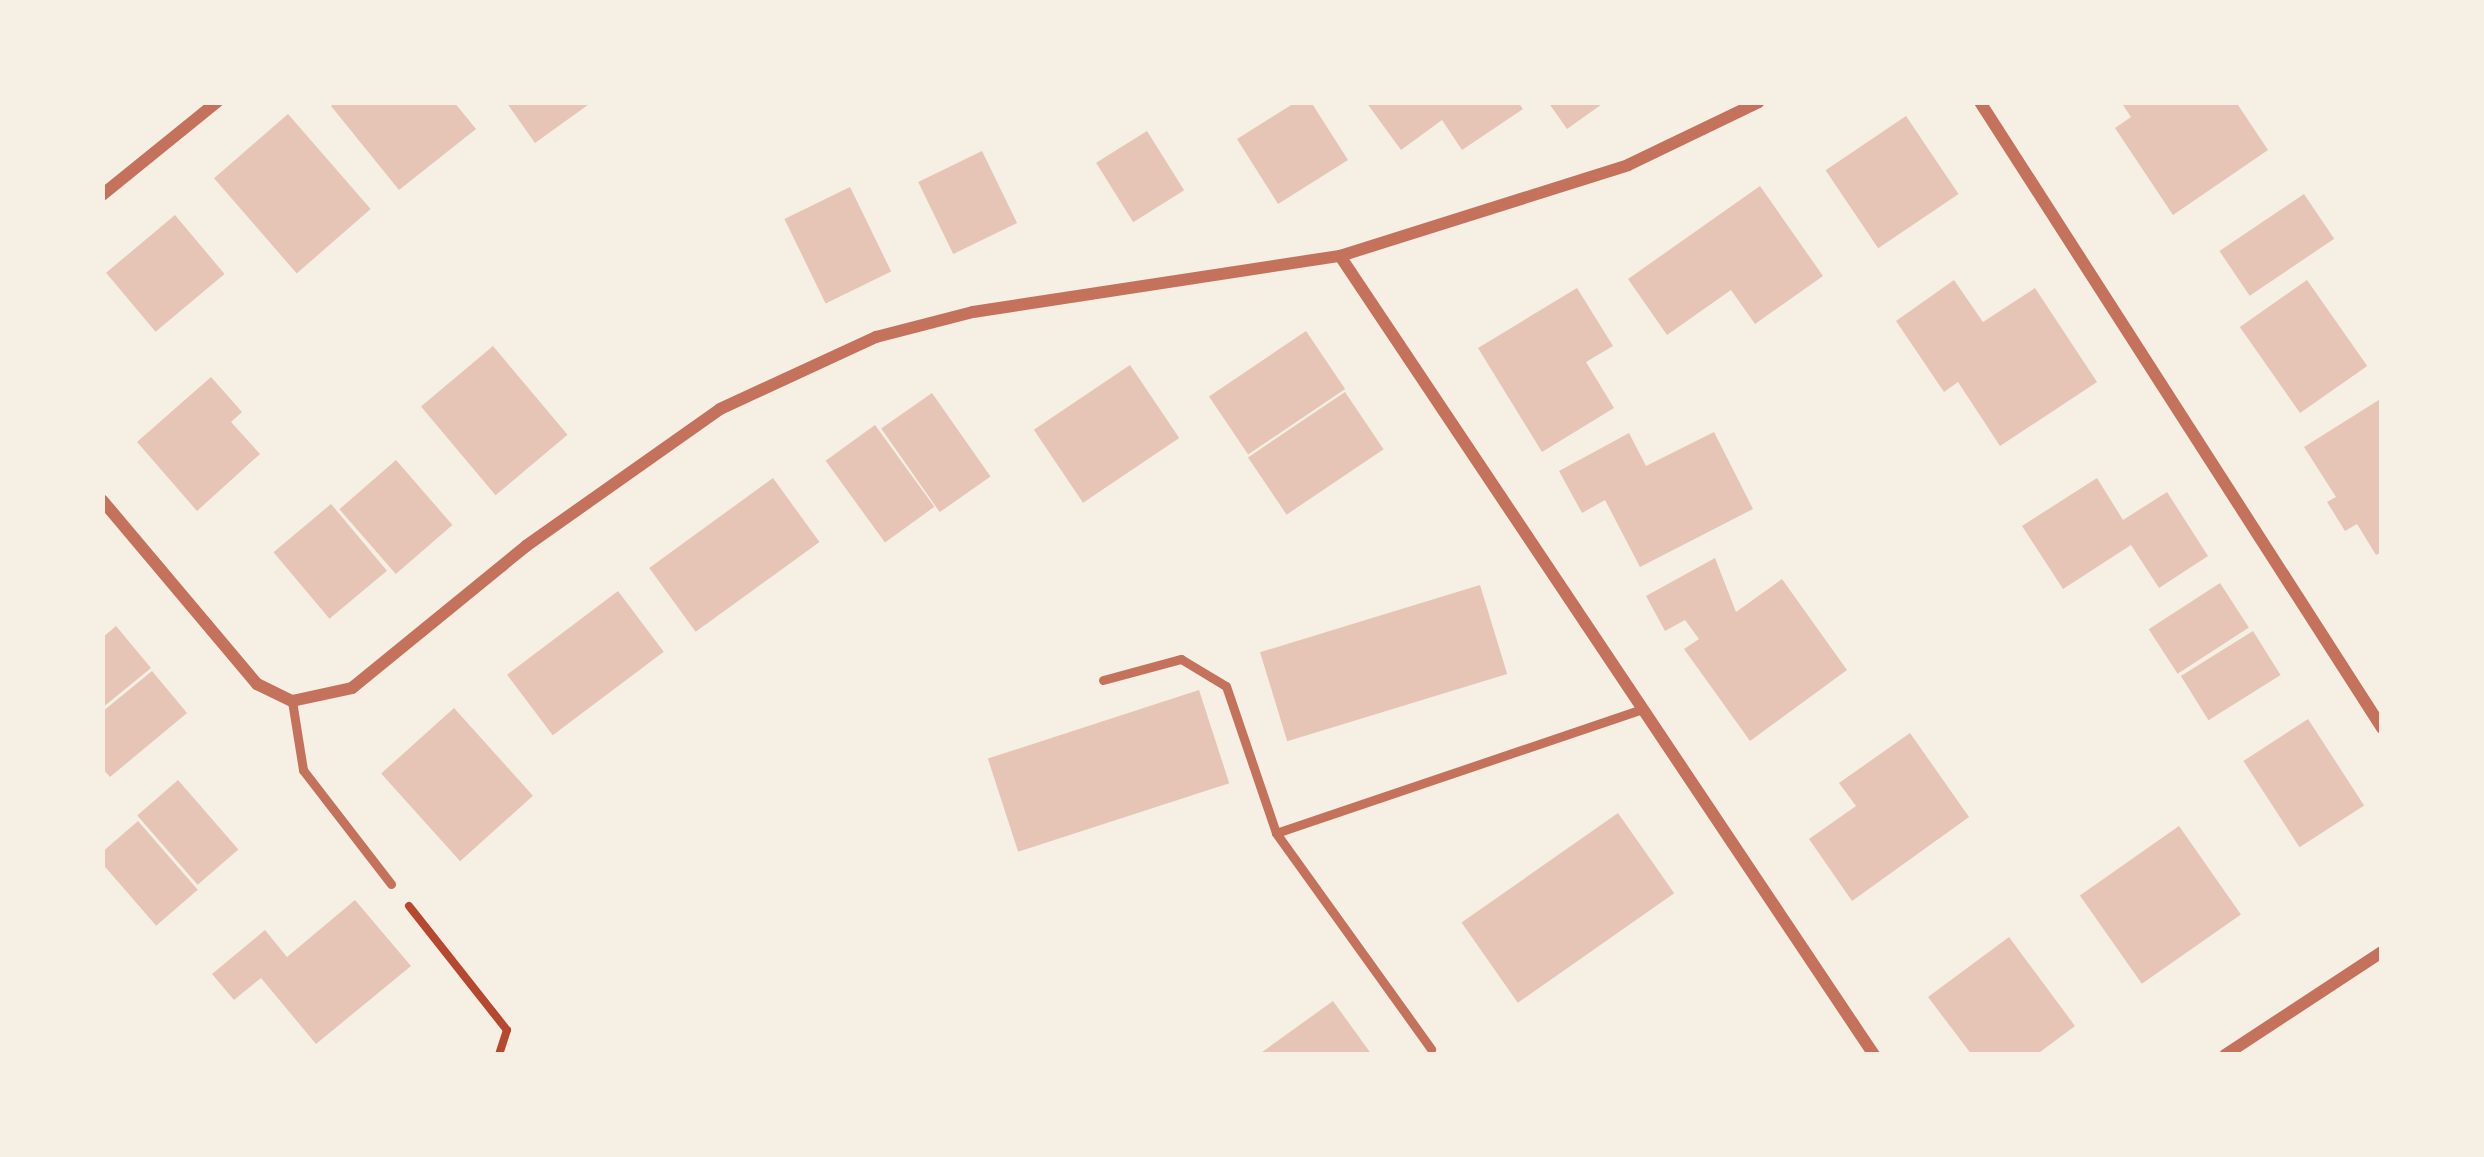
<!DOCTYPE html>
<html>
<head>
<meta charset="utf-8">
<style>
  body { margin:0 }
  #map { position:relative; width:2484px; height:1157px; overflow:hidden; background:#f6efe4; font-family:Merriweather,serif }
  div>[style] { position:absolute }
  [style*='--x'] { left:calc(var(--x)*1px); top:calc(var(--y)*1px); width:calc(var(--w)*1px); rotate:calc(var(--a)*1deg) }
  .building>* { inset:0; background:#e6c5b7; transform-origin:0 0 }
  .path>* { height:8px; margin:-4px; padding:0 4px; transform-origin:4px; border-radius:4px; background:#b5482f }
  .service>* { height:9px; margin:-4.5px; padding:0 4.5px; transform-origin:4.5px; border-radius:4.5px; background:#c5725c }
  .minor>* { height:12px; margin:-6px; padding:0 6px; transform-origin:6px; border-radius:6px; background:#c5725c }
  span { translate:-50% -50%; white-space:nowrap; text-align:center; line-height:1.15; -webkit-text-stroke:12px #f6efe4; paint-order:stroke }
  .frame { position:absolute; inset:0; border:105px solid #f6efe4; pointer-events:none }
</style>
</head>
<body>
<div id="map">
  <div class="building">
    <i style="clip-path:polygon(336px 102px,454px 102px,476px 129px,399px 190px,331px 106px)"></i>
    <i style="clip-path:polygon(506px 102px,592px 102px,535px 143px)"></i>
    <i style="clip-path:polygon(1296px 102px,1311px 102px,1348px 160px,1278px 204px,1237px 139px)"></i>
    <i style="clip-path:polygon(1366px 102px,1518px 102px,1523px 109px,1462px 150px,1442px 120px,1401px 150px)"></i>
    <i style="clip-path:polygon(1548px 102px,1605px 102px,1567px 129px)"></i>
    <i style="clip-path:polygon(2121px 102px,2236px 102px,2268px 150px,2173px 215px,2115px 128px,2131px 117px)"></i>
    <i style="left:288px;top:114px;width:126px;height:98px;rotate:49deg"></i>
    <i style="left:1906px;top:116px;width:94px;height:97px;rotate:56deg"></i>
    <i style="left:1147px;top:131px;width:70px;height:60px;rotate:58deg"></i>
    <i style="left:982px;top:151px;width:80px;height:71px;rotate:64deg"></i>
    <i style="clip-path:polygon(1760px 186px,1823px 276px,1755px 324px,1731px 290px,1667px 335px,1628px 279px)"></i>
    <i style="left:850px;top:187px;width:94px;height:73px;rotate:64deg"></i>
    <i style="left:2304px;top:194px;width:54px;height:102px;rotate:56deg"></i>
    <i style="left:175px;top:215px;width:77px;height:90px;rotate:50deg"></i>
    <i style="clip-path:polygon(1954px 280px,1983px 322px,2035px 288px,2097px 382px,2000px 446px,1958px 382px,1944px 392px,1896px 321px)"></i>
    <i style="left:2307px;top:280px;width:105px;height:82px;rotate:55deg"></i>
    <i style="clip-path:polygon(1577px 288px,1613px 346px,1586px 362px,1614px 408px,1542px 452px,1478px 348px)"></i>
    <i style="left:1306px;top:331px;width:70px;height:117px;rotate:56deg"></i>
    <i style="left:493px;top:346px;width:116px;height:94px;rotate:50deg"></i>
    <i style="left:1130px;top:365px;width:88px;height:116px;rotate:56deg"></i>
    <i style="clip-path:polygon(211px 377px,242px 412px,231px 422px,260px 454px,197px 511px,137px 442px)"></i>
    <i style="left:1345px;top:392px;width:69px;height:117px;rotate:56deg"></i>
    <i style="left:932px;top:393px;width:102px;height:62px;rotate:55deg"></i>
    <i style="clip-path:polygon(2382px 398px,2382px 552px,2376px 555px,2357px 524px,2345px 531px,2327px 502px,2336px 497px,2304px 447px)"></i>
    <i style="left:875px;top:425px;width:101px;height:61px;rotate:54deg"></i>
    <i style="clip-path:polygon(1714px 432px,1753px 509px,1640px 567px,1605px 500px,1582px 513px,1559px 471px,1629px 433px,1646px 466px)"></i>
    <i style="left:396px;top:460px;width:86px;height:75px;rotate:49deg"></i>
    <i style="left:773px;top:478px;width:79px;height:153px;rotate:54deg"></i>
    <i style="clip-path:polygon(2097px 478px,2123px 520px,2167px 492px,2208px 556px,2159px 588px,2131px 545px,2063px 589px,2022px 526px)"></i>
    <i style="left:331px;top:504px;width:87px;height:75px;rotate:50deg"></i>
    <i style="clip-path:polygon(1715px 558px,1736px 612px,1782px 579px,1847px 670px,1750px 741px,1684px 649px,1699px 639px,1685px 620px,1665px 631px,1646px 596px)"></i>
    <i style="left:2220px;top:583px;width:53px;height:85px;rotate:57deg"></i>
    <i style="left:1480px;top:585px;width:93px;height:230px;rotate:73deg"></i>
    <i style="left:618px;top:591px;width:76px;height:139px;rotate:53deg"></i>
    <i style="clip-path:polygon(116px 626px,151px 668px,102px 708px,102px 638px)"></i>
    <i style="left:2253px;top:631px;width:52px;height:85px;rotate:58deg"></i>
    <i style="clip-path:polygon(152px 671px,187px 713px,110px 777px,102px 768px,102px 712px)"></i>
    <i style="left:1199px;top:690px;width:98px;height:222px;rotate:72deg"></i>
    <i style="left:454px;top:708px;width:118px;height:98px;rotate:48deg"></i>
    <i style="left:2308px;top:719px;width:103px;height:77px;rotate:57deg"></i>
    <i style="clip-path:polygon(1910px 733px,1969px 817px,1852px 901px,1809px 839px,1856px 806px,1839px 783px)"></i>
    <i style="left:178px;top:780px;width:92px;height:54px;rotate:49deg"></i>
    <i style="left:1618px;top:813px;width:98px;height:191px;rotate:55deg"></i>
    <i style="left:138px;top:821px;width:91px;height:55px;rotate:49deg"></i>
    <i style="left:2179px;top:826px;width:108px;height:121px;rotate:55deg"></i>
    <i style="clip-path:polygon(355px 900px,411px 966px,316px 1044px,261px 978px,234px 1000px,212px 974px,265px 930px,287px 957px)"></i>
    <i style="clip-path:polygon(2009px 937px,2075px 1026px,2036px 1055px,1972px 1055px,1928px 997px)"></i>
    <i style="clip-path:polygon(1333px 1001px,1372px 1055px,1258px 1055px)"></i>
  </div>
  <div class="path">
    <i style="--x:409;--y:906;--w:158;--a:51.7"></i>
    <i style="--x:507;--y:1030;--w:26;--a:108"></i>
  </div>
  <div class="service">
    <i style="--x:1103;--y:680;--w:81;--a:-15.1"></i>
    <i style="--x:1181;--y:659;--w:52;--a:31"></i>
    <i style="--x:1226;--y:686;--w:155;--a:71.2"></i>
    <i style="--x:1276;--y:833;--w:266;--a:54.3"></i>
    <i style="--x:292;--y:701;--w:70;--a:80.9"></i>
    <i style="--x:303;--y:770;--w:144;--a:52.3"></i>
    <i style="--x:1276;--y:833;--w:384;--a:-18.7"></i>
  </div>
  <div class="minor">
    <i style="--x:1980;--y:102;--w:744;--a:57.29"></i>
    <i style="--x:102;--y:195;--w:148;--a:-39"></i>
    <i style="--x:1340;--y:256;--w:961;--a:56.24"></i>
    <i style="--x:102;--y:500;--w:241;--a:49.9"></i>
    <i style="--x:257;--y:684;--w:39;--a:26"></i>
    <i style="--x:292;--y:701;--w:61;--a:-12.2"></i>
    <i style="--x:352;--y:688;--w:225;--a:-39.2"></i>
    <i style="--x:526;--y:546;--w:237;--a:-35.2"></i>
    <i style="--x:720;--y:409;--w:172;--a:-24.8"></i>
    <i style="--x:876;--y:337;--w:100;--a:-14.5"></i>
    <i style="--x:973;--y:312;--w:371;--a:-8.7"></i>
    <i style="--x:1340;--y:256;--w:302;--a:-17.5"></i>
    <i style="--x:1628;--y:165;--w:145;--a:-25.7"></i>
    <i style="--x:2225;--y:1055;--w:188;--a:-33.3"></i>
  </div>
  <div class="frame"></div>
</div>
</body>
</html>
